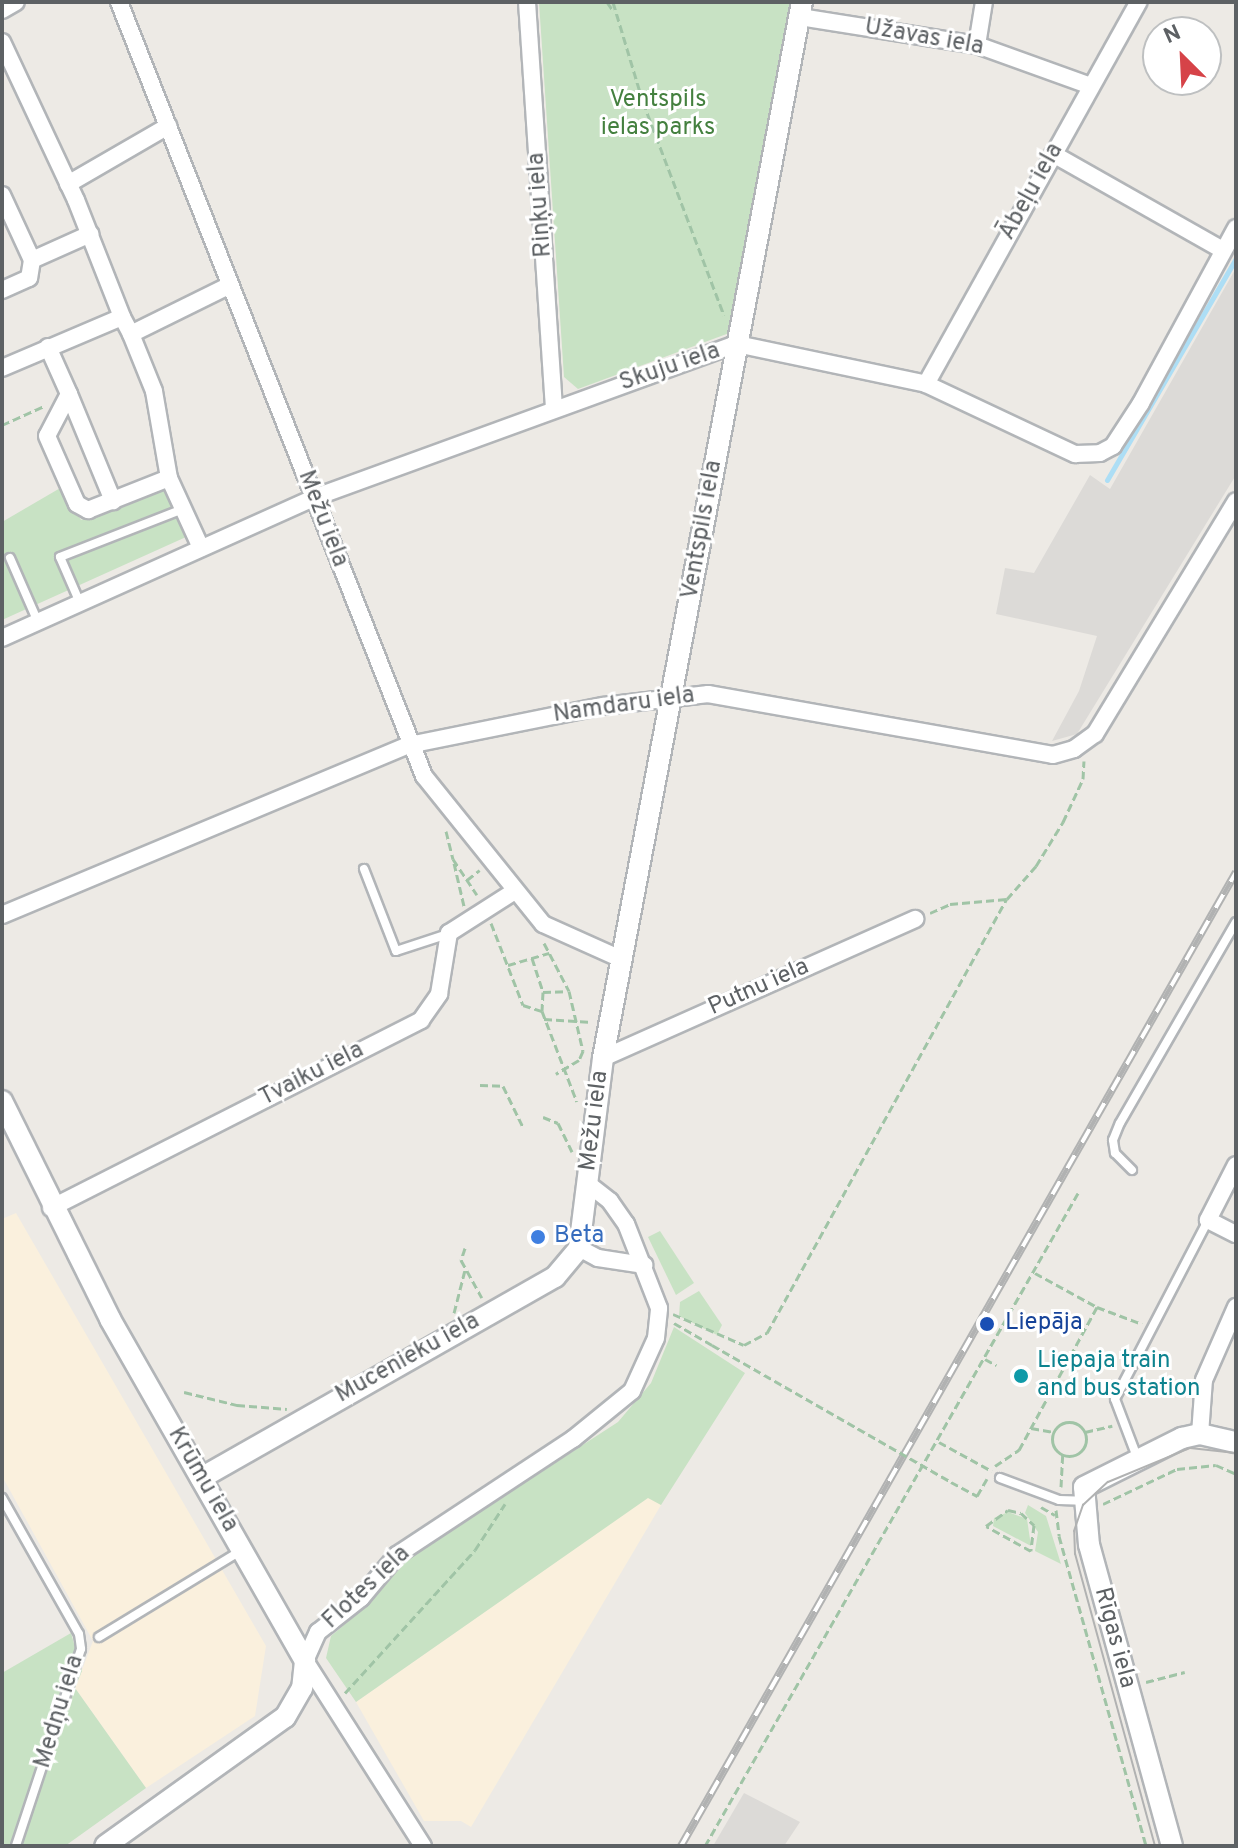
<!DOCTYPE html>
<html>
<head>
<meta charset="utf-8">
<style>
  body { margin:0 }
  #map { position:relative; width:1238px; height:1848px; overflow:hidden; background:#edeae5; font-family:Overpass,sans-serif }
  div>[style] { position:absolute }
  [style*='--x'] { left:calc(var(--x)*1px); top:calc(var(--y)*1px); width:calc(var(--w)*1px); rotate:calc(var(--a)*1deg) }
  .commercial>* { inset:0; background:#faf0dd }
  .industrial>* { inset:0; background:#dcdad7 }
  .green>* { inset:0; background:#c8e2c4 }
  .stream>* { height:5px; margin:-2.5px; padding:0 2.5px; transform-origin:2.5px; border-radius:2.5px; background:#addef5 }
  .path>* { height:3px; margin-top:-1.5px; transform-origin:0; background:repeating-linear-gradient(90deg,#a0c4a6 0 8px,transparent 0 12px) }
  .path>.ring { margin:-1.5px; padding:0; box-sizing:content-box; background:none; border:3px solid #a0c4a6; border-radius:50% }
  .roads { filter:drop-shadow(2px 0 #b2b5b8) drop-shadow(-2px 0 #b2b5b8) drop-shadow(0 2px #b2b5b8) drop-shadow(0 -2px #b2b5b8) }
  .service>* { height:8px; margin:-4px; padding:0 4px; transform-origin:4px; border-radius:4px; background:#fff }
  .minor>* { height:16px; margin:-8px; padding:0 8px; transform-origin:8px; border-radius:8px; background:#fff }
  .tertiary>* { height:20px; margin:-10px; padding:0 10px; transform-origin:10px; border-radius:10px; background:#fff }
  .tram>* { height:2px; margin:-1px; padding:0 1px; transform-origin:1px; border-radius:1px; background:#b1b2b2 }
  .rail>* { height:8px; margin-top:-4px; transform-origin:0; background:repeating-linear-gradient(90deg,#fff 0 15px,#b1b2b2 0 30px); box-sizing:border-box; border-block:2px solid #b1b2b2 }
  .path-bridge>* { height:3px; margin-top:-1.5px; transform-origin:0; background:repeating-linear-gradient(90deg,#a0c4a6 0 8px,transparent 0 12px) }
  .dots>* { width:22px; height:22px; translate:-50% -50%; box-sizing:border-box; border:4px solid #fff; border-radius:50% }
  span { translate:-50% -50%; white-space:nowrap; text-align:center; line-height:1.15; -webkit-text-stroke:6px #fff; paint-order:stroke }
  .street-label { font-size:24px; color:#5d6164 }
  .park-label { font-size:24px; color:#44803f }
  .shop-label { font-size:24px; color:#366cbe }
  .left { translate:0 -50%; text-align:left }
  .transit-label { font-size:24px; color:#164399 }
  .culture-label { font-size:24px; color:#0d838f }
  .frame { position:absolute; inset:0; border:4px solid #5d6164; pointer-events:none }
  .north { position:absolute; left:1142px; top:16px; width:80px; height:80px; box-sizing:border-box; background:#fff; border:2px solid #bec0c1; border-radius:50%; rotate:336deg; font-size:22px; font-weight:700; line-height:32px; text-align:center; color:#5d6164 }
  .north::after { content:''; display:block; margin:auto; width:28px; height:36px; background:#d64348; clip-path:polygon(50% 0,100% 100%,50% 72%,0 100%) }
</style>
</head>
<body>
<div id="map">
  <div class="commercial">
    <i style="clip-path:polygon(16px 1213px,266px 1646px,255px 1716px,146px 1788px,75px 1688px,93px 1641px,2px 1476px,2px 1219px)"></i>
    <i style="clip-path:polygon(648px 1497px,661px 1505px,471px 1827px,461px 1821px,424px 1821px,356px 1702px)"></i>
  </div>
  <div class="industrial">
    <i style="clip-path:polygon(1236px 268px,1236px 475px,1077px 734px,1052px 741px,1079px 691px,1097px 636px,996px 614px,1005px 568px,1034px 573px,1090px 475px,1110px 489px)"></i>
    <i style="clip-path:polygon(744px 1793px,800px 1822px,784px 1846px,713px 1846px)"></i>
  </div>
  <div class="green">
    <i style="clip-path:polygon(539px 2px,793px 2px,732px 332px,578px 389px,564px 377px)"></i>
    <i style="clip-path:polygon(62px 487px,81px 520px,163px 489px,186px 537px,2px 620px,2px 522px)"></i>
    <i style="clip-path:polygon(660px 1231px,694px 1283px,676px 1295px,648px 1237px)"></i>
    <i style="clip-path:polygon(699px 1291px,722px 1325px,717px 1335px,679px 1316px,680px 1302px)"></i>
    <i style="clip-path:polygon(674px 1327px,745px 1373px,661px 1505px,648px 1498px,356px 1702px,326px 1658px,331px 1636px,369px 1604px,409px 1558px,618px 1422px,651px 1383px)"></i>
    <i style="clip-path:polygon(1028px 1505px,1046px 1516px,1061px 1564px,1035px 1551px,1038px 1532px,1025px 1513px)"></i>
    <i style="clip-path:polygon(1008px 1512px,1027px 1519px,1031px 1546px,993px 1526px,994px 1518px)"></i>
    <i style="clip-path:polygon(71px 1633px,82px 1671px,75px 1688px,146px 1788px,65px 1846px,2px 1846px,2px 1673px)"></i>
  </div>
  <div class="stream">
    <i style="--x:1107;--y:480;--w:257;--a:-59.8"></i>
  </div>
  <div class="path">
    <i style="--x:607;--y:2;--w:12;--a:55"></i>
    <i style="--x:613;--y:2;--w:104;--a:73.3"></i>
    <i style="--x:643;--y:102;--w:228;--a:69.2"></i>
    <i style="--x:2;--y:425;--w:46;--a:-24.3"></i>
    <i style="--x:446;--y:831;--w:29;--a:76"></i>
    <i style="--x:453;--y:859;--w:43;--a:56.3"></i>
    <i style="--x:454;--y:863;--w:44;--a:76.9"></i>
    <i style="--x:467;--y:880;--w:16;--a:-38"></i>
    <i style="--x:930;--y:913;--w:22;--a:-24"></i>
    <i style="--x:950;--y:904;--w:57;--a:-5"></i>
    <i style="--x:491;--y:923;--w:88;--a:68.7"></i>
    <i style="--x:523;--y:1005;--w:20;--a:18"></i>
    <i style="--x:542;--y:1011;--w:97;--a:69"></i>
    <i style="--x:544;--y:943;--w:54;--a:62.5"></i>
    <i style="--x:569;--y:991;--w:62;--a:76.9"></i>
    <i style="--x:583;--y:1051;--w:10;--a:114"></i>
    <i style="--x:579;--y:1060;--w:27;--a:149"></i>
    <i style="--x:532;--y:958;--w:36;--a:72"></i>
    <i style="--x:543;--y:992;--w:19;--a:93"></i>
    <i style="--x:508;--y:965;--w:43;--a:-16.3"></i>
    <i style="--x:543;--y:992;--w:24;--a:-2"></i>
    <i style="--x:544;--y:1019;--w:48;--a:3.6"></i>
    <i style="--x:480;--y:1085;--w:23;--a:2"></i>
    <i style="--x:503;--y:1086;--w:46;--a:64"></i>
    <i style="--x:543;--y:1117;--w:16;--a:22"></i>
    <i style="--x:558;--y:1123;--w:32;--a:64"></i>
    <i style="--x:465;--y:1248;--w:13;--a:108"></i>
    <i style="--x:461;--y:1260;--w:43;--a:61.1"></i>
    <i style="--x:1035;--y:1273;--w:71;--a:28.7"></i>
    <i style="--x:1097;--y:1307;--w:100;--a:118.6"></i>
    <i style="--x:1097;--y:1307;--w:48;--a:20.7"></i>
    <i style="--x:454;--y:1313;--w:44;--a:-75.7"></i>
    <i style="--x:673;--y:1314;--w:77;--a:23.6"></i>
    <i style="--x:744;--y:1345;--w:26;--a:-28"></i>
    <i style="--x:767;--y:1333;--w:496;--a:-61.1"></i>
    <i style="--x:1007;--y:899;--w:44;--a:-48.7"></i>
    <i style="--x:1036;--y:866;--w:52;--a:-58.5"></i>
    <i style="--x:1063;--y:822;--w:47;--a:-65.1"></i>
    <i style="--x:1083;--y:779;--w:18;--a:-87"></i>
    <i style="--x:674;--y:1323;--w:44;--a:30.1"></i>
    <i style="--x:985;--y:1359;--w:13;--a:29"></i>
    <i style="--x:184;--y:1392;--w:55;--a:13.8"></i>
    <i style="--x:237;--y:1405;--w:50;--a:4.6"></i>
    <i class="ring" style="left:1052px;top:1422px;width:31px;height:31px"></i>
    <i style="--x:1031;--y:1428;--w:23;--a:10"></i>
    <i style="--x:1085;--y:1432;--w:28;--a:-13"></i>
    <i style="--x:939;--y:1442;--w:60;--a:28.7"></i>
    <i style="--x:995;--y:1466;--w:29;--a:-34"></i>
    <i style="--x:1019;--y:1450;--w:63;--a:-61.4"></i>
    <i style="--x:1049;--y:1395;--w:5;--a:-158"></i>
    <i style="--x:951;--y:1482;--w:30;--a:28"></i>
    <i style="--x:977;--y:1496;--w:20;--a:-60"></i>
    <i style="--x:1061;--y:1487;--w:33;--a:-87"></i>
    <i style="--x:1103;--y:1504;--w:82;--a:-25.3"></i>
    <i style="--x:1177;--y:1469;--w:39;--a:-6"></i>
    <i style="--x:1216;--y:1465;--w:22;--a:24"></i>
    <i style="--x:1041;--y:1507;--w:16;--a:30"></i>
    <i style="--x:1008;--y:1510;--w:13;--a:13"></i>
    <i style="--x:1021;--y:1513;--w:18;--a:43"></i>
    <i style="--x:1034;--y:1525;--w:26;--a:97"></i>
    <i style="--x:1031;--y:1551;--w:51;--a:-150.9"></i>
    <i style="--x:986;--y:1526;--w:27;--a:-36"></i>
    <i style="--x:1056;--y:1510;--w:26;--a:83"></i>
    <i style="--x:1059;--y:1536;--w:322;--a:74.3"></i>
    <i style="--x:1146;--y:1682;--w:40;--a:-14.4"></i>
    <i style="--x:345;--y:1693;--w:193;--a:-47.7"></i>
    <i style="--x:475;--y:1550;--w:55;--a:-56.9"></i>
    <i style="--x:705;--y:1846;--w:752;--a:-60.26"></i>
  </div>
  <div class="roads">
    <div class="service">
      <i style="--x:10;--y:558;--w:70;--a:66.4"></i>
      <i style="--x:80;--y:603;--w:50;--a:-113.5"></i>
      <i style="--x:60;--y:557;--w:132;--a:-21.3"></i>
      <i style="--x:364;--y:869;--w:88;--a:68.7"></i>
      <i style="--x:396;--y:951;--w:55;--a:-18.1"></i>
      <i style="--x:1132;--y:1170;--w:24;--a:-135"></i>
      <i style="--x:1115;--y:1153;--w:13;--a:-99"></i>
      <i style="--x:1113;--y:1140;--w:18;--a:-68"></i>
      <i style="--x:1120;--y:1123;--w:232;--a:-60"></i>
      <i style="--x:1137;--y:1457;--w:62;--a:-110.8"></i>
      <i style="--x:1115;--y:1399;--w:202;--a:-62.5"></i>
      <i style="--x:1000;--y:1478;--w:63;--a:20.4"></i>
      <i style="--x:1059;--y:1500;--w:24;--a:2"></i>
      <i style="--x:2;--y:1498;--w:156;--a:60.5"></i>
      <i style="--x:79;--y:1634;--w:15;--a:82"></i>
      <i style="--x:81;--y:1649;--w:207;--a:108.3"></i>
      <i style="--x:99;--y:1637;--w:167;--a:-31.3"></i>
    </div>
    <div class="minor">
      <i style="--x:119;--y:2;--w:832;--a:68.49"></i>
      <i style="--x:424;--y:776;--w:190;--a:51.2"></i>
      <i style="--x:543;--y:924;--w:88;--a:24.2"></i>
      <i style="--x:527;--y:2;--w:408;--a:86.2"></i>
      <i style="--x:2;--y:10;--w:16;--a:-30"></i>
      <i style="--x:800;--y:17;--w:179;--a:9"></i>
      <i style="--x:977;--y:45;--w:121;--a:19.8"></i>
      <i style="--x:2;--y:42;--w:174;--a:64.9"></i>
      <i style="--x:76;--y:200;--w:126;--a:68.5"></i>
      <i style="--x:977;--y:45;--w:44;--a:-80.8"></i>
      <i style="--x:1053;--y:154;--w:195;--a:29.5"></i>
      <i style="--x:68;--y:184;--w:116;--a:-30.1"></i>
      <i style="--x:2;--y:195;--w:72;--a:65.2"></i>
      <i style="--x:32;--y:260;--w:18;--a:99"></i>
      <i style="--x:29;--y:278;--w:30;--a:156"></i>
      <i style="--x:32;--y:260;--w:64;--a:-24.1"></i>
      <i style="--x:48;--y:347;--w:51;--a:65.9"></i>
      <i style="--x:69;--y:394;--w:47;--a:117.6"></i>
      <i style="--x:47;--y:436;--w:74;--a:66.2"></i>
      <i style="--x:77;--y:504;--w:13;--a:29"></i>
      <i style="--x:88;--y:510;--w:87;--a:-21.6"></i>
      <i style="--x:169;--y:478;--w:88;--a:-99.8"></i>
      <i style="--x:154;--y:391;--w:61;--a:-112"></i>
      <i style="--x:2;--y:368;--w:130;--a:-23"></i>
      <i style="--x:122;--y:317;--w:19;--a:62"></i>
      <i style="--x:131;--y:334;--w:110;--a:-26.3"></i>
      <i style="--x:926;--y:384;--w:437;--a:-60.9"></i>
      <i style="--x:69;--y:394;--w:116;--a:67.6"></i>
      <i style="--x:169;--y:478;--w:77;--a:65.4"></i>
      <i style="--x:2;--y:638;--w:341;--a:-24.2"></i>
      <i style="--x:313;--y:498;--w:451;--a:-20"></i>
      <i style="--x:737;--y:344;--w:193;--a:11.9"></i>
      <i style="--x:926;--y:384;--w:165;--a:25.2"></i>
      <i style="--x:1075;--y:454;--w:25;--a:-2"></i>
      <i style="--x:1100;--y:453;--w:15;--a:-28"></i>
      <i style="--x:1113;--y:446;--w:51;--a:-56.9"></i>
      <i style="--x:1141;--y:403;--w:199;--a:-61.5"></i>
      <i style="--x:2;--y:915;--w:441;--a:-22.7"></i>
      <i style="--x:409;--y:745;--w:198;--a:-11.4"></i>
      <i style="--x:603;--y:706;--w:106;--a:-6.5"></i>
      <i style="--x:708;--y:694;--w:350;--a:10"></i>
      <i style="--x:1053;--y:755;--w:22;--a:-16"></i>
      <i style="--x:1074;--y:749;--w:26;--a:-36"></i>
      <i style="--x:1095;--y:734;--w:272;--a:-58.8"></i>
      <i style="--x:603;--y:1058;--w:342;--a:-24"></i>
      <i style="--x:1236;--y:1165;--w:62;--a:117"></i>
      <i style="--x:1208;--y:1220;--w:31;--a:27"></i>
      <i style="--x:51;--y:1208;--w:415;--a:-26.9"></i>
      <i style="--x:421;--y:1020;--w:32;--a:-55"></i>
      <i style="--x:439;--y:994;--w:62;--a:-80.7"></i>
      <i style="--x:449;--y:933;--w:78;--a:-32.5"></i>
      <i style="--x:579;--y:1248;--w:21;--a:28"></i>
      <i style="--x:598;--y:1258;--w:47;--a:8.7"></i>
      <i style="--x:1200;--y:1434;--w:54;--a:-85.8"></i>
      <i style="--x:1204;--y:1380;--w:80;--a:-66.3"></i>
      <i style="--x:423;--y:1846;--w:219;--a:-122.5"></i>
      <i style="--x:305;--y:1661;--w:32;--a:-66"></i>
      <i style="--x:318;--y:1632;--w:55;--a:-38.3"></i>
      <i style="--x:361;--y:1598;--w:56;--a:-50.1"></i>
      <i style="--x:397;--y:1555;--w:211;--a:-33.4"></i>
      <i style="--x:573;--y:1439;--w:76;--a:-39.1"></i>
      <i style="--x:632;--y:1391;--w:58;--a:-65.6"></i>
      <i style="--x:656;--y:1338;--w:30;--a:-84"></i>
      <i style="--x:659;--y:1308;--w:90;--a:-111.4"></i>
      <i style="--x:626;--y:1224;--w:28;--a:-125"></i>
      <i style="--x:610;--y:1201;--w:28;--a:-142"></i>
    </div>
    <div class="tertiary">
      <i style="--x:2;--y:1101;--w:243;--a:63.6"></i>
      <i style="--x:110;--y:1319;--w:394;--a:60.3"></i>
      <i style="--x:305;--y:1661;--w:27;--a:96"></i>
      <i style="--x:302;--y:1688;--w:34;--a:120"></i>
      <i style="--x:285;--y:1717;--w:221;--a:144.4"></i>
      <i style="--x:201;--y:1478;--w:407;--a:-29.6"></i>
      <i style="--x:555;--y:1277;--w:38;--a:-50"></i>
      <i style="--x:579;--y:1248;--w:192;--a:-82.8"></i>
      <i style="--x:603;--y:1058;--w:1075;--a:-79.33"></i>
      <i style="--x:1172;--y:1846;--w:312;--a:-105.4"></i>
      <i style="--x:1089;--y:1545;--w:58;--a:-94.9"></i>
      <i style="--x:1084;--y:1487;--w:110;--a:-26.6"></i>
      <i style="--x:1182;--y:1438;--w:18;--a:-13"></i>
      <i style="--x:1200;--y:1434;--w:37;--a:13"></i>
    </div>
  </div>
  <div class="tram">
    <i style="--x:1155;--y:1846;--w:303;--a:-105.3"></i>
    <i style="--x:1075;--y:1554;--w:23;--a:-92"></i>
    <i style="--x:1074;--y:1531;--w:28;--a:-71"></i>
    <i style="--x:1083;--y:1505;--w:34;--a:-43"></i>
    <i style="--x:1108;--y:1482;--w:89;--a:-22.5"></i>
    <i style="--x:1190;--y:1448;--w:46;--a:6.2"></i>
  </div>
  <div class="rail">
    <i style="--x:681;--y:1846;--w:1121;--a:-60.32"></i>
  </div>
  <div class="path-bridge">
    <i style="--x:712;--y:1345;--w:275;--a:29.8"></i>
  </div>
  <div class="dots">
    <i style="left:538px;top:1237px;background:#3f7fe0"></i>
    <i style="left:987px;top:1324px;background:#1a4fb4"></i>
    <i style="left:1021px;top:1376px;background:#0f9aa8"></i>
  </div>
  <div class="street-label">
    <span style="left:924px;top:38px;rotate:10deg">Užavas iela</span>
    <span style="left:1032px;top:192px;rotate:-61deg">Ābeļu iela</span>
    <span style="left:541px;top:205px;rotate:-94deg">Riņķu iela</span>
    <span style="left:670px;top:368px;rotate:-19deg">Skuju iela</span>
    <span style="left:322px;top:519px;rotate:69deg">Mežu iela</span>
    <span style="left:703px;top:530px;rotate:-80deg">Ventspils iela</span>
    <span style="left:624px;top:706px;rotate:-8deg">Namdaru iela</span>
    <span style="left:759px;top:988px;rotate:-24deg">Putnu iela</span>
    <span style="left:312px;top:1075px;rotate:-27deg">Tvaiku iela</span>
    <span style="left:595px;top:1121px;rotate:-83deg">Mežu iela</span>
    <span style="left:408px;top:1359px;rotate:-29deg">Mucenieku iela</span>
    <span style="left:202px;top:1480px;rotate:60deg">Krūmu iela</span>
    <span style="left:367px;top:1588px;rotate:-43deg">Flotes iela</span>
    <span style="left:1114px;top:1638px;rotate:75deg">Rīgas iela</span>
    <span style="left:60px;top:1712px;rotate:-73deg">Medņu iela</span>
  </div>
  <div class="park-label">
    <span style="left:658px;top:115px">Ventspils<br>ielas parks</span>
  </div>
  <div class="shop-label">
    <span class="left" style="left:554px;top:1237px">Beta</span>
  </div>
  <div class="transit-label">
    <span class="left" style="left:1005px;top:1324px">Liepāja</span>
  </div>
  <div class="culture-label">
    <span class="left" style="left:1037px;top:1376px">Liepaja train<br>and bus station</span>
  </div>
  <div class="frame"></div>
  <div class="north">N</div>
</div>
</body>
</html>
